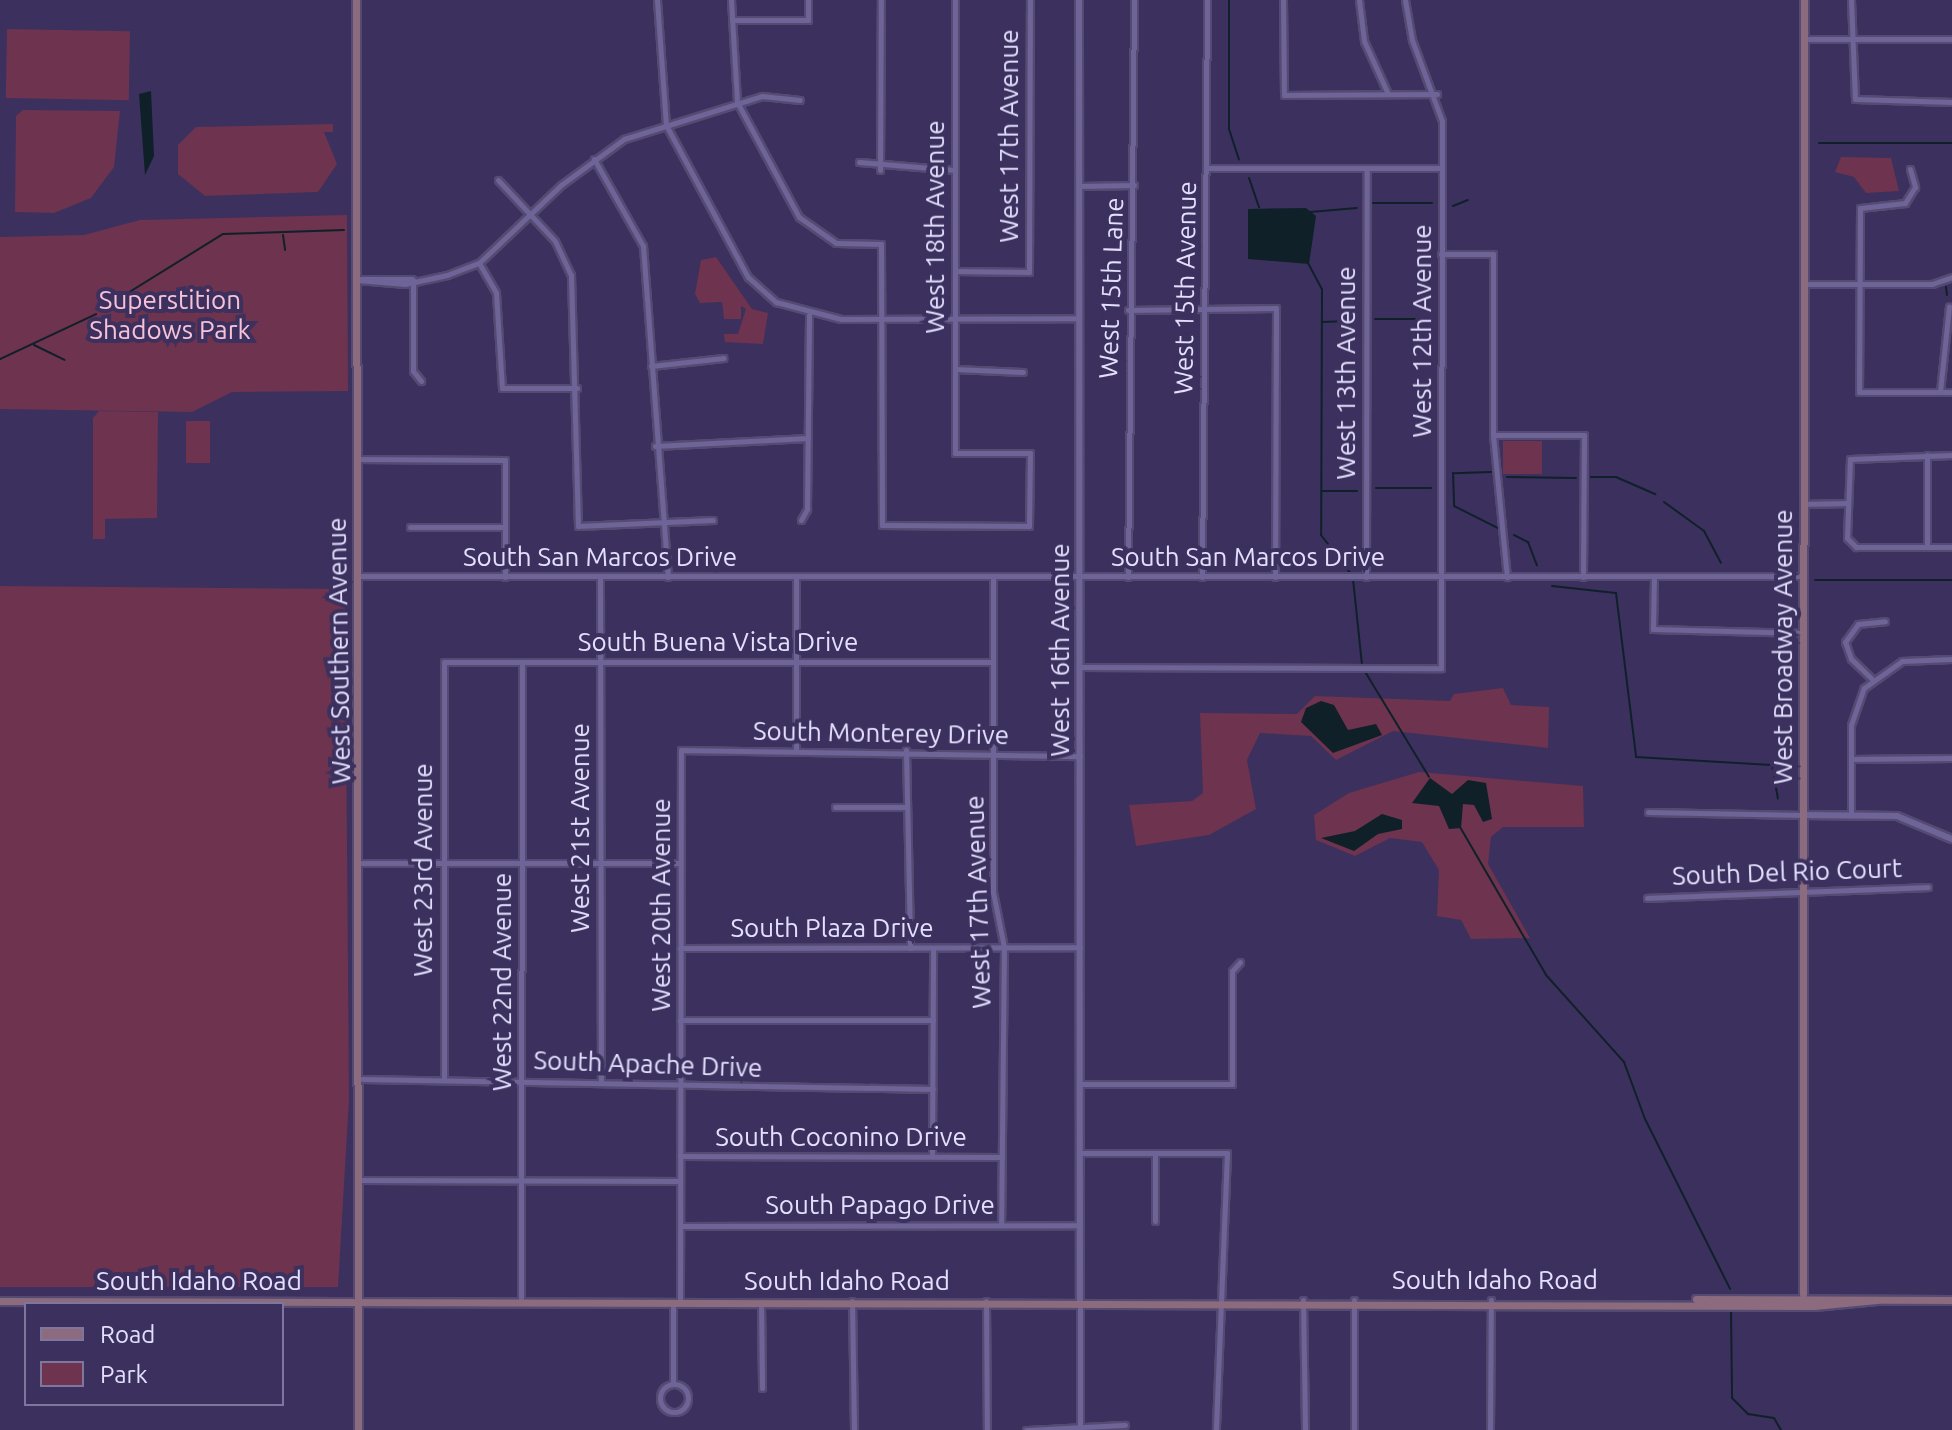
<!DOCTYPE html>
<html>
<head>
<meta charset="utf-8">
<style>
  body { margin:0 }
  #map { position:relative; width:1952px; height:1430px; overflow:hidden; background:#3b305e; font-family:Ubuntu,sans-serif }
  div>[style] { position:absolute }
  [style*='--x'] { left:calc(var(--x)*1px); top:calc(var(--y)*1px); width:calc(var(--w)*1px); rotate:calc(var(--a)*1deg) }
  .green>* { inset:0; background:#6e334e; transform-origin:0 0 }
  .water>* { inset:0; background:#102029 }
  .stream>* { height:2px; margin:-1px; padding:0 1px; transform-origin:1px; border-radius:1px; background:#102029 }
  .roads { filter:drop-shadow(2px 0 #554b72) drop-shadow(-2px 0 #554b72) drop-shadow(0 2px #554b72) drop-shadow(0 -2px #554b72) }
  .minor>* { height:5px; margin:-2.5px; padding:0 2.5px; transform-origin:2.5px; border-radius:2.5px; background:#6e6497 }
  .minor>.ring { margin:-2.5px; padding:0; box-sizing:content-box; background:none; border:5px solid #6e6497; border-radius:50% }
  .tertiary>* { height:6px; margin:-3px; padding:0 3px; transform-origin:3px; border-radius:3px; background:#6e6497 }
  .secondary>* { height:7px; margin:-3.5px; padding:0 3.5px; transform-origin:3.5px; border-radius:3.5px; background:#8b6b7d }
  span { translate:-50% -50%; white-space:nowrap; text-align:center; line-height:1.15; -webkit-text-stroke:8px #3b305e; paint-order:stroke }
  .street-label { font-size:26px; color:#e3dffc }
  .park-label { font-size:26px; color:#f7c2d7 }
  .legend { position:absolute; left:24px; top:1302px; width:260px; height:104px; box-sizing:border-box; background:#3b305e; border:2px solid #7e769d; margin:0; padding:10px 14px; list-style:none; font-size:24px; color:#e3dffc }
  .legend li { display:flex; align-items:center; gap:16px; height:40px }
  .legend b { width:40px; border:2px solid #7e769d }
</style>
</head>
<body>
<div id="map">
  <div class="green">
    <i style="left:7px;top:29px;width:123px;height:69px;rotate:1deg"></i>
    <i style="clip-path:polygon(23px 110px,120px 111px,114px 167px,91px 198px,54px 213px,15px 212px,16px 116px)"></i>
    <i style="clip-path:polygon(333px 124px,333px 132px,324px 132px,337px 164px,318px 192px,205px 196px,178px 174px,178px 145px,196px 127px)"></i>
    <i style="clip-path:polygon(1841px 157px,1891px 158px,1899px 191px,1866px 193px,1854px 177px,1835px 172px)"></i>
    <i style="clip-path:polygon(347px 215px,348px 391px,232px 392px,192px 412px,0 409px,0 237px,84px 235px,140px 220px)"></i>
    <i style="clip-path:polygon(716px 257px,752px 309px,768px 313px,763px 344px,725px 342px,724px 334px,738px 334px,746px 309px,741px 306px,741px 319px,724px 319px,722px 302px,700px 303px,695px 294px,701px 260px)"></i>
    <i style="clip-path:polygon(99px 411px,158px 412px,157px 518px,105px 519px,105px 539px,93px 539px,93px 418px)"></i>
    <i style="left:186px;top:421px;width:24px;height:42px"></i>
    <i style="left:1503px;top:441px;width:39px;height:33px"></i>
    <i style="clip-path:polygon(0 586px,345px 589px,349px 1099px,338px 1287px,0 1287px)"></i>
    <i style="clip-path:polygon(1503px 688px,1511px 705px,1549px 707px,1548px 748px,1393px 731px,1336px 760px,1311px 736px,1260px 733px,1247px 760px,1256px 809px,1209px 835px,1136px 846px,1129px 805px,1192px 801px,1203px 793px,1200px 713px,1297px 714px,1315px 696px,1450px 701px,1454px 694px)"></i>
    <i style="clip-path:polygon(1419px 772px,1583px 786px,1584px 827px,1503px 827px,1491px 837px,1488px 864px,1530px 938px,1471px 939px,1461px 920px,1437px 916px,1439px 870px,1422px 842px,1390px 838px,1355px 856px,1316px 840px,1314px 815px,1349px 793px)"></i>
  </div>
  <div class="water">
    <i style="clip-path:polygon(151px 91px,154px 156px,145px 175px,139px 94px)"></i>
    <i style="clip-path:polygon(1306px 208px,1316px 216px,1309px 264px,1248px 259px,1248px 209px)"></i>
    <i style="clip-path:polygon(1321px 701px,1334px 705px,1348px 730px,1376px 724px,1382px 735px,1333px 753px,1301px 722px,1306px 708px)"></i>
    <i style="clip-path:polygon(1430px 778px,1452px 794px,1468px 780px,1486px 783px,1492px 819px,1483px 822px,1474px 805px,1463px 804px,1461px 828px,1449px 829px,1439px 806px,1412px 803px)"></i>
    <i style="clip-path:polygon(1382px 814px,1402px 820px,1402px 829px,1378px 834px,1354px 851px,1321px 838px,1355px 831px)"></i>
  </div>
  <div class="stream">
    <i style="--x:1229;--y:0;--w:129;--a:90"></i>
    <i style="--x:1229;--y:129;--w:32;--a:72"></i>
    <i style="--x:1819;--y:143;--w:133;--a:0"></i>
    <i style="--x:1249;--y:178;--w:31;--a:71"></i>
    <i style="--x:1373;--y:203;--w:59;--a:0"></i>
    <i style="--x:1453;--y:206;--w:16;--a:-22"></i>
    <i style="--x:1310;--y:212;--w:47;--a:-4.9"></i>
    <i style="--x:283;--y:235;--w:15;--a:82"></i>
    <i style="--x:1308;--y:263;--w:30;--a:62"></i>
    <i style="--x:1322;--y:289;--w:246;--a:90.2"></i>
    <i style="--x:1321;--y:535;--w:49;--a:52.4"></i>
    <i style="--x:1946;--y:287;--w:8;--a:83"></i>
    <i style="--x:102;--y:309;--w:142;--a:-31.8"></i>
    <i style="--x:223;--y:234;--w:121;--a:-1.9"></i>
    <i style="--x:1375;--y:319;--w:59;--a:0"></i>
    <i style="--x:1322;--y:322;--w:35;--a:-2"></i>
    <i style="--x:34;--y:345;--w:34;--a:26"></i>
    <i style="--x:0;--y:359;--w:106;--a:-25.1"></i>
    <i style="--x:1491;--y:472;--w:38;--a:178"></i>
    <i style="--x:1453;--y:473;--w:33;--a:88"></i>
    <i style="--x:1454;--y:506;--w:51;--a:26.6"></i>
    <i style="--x:1507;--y:477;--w:69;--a:0.8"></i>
    <i style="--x:1591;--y:477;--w:25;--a:0"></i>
    <i style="--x:1616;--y:477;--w:43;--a:23.6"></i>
    <i style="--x:1376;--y:488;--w:55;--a:0"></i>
    <i style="--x:1322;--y:491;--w:35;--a:0"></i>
    <i style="--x:1664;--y:502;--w:49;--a:35.9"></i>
    <i style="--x:1704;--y:531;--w:36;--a:62"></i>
    <i style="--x:1514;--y:535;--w:16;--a:27"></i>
    <i style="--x:1528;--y:542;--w:25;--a:69"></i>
    <i style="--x:1353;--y:579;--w:85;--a:84"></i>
    <i style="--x:1815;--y:580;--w:137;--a:0"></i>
    <i style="--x:1552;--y:586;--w:64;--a:6.2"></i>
    <i style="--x:1616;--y:593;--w:165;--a:83"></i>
    <i style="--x:1636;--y:757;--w:136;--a:3.4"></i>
    <i style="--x:1772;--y:765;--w:34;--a:80"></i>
    <i style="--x:1364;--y:670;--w:125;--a:58.7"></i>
    <i style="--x:1460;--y:827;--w:171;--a:59.8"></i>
    <i style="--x:1546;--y:975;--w:117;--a:48.1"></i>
    <i style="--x:1624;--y:1062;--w:61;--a:69.8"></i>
    <i style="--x:1645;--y:1119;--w:190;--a:63.4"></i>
    <i style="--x:1731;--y:1311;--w:87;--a:89.3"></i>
    <i style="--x:1732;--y:1398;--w:23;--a:45"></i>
    <i style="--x:1748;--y:1414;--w:26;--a:9"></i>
    <i style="--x:1774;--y:1418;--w:14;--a:60"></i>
  </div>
  <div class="roads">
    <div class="minor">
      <i style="--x:657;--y:0;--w:125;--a:85.9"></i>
      <i style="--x:666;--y:125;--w:173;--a:61.7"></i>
      <i style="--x:748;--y:277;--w:38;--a:42"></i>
      <i style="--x:776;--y:302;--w:67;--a:14.7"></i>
      <i style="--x:841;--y:319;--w:238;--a:-0.2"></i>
      <i style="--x:731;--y:0;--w:102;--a:86.6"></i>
      <i style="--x:737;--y:102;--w:131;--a:61.7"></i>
      <i style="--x:799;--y:217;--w:45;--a:35.1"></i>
      <i style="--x:836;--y:243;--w:45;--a:1.3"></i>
      <i style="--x:881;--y:244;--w:281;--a:89.8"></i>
      <i style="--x:882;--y:525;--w:147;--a:0.4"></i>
      <i style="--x:1029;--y:526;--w:73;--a:-89.2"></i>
      <i style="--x:1030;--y:453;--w:75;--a:180"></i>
      <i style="--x:955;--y:453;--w:453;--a:-90"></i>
      <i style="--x:1283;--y:0;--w:95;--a:89.4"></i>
      <i style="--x:1284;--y:95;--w:153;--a:-0.4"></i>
      <i style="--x:1359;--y:0;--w:41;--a:83"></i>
      <i style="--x:1364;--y:41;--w:58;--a:65.6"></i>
      <i style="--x:1851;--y:0;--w:99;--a:87.7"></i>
      <i style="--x:1855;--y:99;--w:97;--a:1.8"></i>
      <i style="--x:732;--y:20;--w:76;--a:0"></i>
      <i style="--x:808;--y:20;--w:20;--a:-90"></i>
      <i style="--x:1804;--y:39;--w:148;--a:0"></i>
      <i style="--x:594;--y:159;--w:100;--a:60.6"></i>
      <i style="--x:643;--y:246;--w:332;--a:85.7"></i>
      <i style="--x:859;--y:162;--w:96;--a:4.8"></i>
      <i style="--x:1207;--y:168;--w:235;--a:0"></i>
      <i style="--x:1910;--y:169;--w:19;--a:74"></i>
      <i style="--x:1915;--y:187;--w:19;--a:122"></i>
      <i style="--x:1905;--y:203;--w:45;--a:173.7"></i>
      <i style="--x:1860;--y:208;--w:184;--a:90.3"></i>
      <i style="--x:1859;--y:392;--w:93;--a:0"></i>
      <i style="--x:880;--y:170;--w:170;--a:-89.7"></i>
      <i style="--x:498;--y:180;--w:83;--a:46.9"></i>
      <i style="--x:555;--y:241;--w:38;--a:65"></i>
      <i style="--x:571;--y:275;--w:251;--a:88.4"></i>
      <i style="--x:578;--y:526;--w:135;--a:-2.5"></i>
      <i style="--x:1080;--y:186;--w:54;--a:-1.1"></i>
      <i style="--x:1441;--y:254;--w:52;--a:0"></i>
      <i style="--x:1493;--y:254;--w:181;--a:90"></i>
      <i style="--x:1493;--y:435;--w:143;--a:84.4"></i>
      <i style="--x:479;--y:263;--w:34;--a:60"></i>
      <i style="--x:496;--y:293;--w:95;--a:86.4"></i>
      <i style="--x:502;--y:388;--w:75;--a:0"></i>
      <i style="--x:955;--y:271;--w:74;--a:0.8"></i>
      <i style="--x:1029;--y:272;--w:272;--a:-89.8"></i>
      <i style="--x:359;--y:279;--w:53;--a:0"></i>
      <i style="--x:357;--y:280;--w:48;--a:4.8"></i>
      <i style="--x:405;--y:284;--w:43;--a:-12.1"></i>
      <i style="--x:447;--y:275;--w:34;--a:-21"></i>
      <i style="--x:479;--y:263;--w:113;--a:-43.6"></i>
      <i style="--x:561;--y:185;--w:78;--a:-36.1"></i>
      <i style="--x:624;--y:139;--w:145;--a:-17.3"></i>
      <i style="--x:762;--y:96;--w:38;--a:6"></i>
      <i style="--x:413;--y:280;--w:91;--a:90"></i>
      <i style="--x:413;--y:371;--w:13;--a:51"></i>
      <i style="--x:1803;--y:284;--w:129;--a:0"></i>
      <i style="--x:1932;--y:284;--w:21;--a:-19"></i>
      <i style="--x:1128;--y:310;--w:148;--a:-0.8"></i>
      <i style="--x:1276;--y:308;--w:269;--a:90.2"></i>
      <i style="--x:651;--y:366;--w:73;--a:-6.3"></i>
      <i style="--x:955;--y:369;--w:68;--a:2.5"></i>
      <i style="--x:1940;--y:392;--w:86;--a:-84"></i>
      <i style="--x:1493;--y:435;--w:91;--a:0"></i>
      <i style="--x:1584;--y:435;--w:142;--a:90.4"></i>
      <i style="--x:655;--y:446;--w:153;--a:-3"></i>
      <i style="--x:1952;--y:455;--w:102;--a:177.8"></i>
      <i style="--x:1850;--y:459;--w:79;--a:92.2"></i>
      <i style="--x:1847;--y:538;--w:13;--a:45"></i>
      <i style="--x:1856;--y:547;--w:96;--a:0"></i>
      <i style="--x:356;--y:459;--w:149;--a:0.4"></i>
      <i style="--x:505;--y:460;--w:117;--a:90"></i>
      <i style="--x:1803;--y:504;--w:45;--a:-1.3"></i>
      <i style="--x:801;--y:520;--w:13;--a:-61"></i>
      <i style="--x:807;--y:509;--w:194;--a:-89.4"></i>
      <i style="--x:410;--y:527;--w:95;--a:0"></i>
      <i style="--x:1927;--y:547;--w:92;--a:-90"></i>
      <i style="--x:357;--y:576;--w:1447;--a:0"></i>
      <i style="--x:1654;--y:576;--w:53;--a:91.1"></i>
      <i style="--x:1653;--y:629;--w:150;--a:1.5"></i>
      <i style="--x:600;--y:577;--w:503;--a:89.89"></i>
      <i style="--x:796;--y:577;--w:173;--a:90"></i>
      <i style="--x:993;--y:577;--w:315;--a:90"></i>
      <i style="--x:993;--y:892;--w:56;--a:78.7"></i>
      <i style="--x:1004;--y:947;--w:278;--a:90.6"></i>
      <i style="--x:1128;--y:577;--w:577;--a:-89.4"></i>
      <i style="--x:1202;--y:577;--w:577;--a:-89.5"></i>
      <i style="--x:1366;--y:577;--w:409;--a:-89.9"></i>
      <i style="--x:1080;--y:667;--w:361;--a:0.2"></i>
      <i style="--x:1441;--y:668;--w:547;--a:-89.9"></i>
      <i style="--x:1442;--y:121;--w:86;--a:-110.3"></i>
      <i style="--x:1412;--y:40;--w:41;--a:-99.9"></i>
      <i style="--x:1872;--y:679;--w:29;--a:-136"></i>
      <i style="--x:1851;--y:659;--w:18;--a:-109"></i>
      <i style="--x:1845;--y:642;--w:22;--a:-54"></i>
      <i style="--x:1858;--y:624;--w:27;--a:-6"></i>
      <i style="--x:906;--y:750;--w:198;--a:88.8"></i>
      <i style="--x:1851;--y:759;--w:101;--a:-0.6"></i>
      <i style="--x:835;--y:807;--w:72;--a:0"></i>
      <i style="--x:1648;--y:812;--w:155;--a:1.1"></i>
      <i style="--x:1851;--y:815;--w:90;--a:-90"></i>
      <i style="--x:1851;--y:725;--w:39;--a:-71"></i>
      <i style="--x:1864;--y:688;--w:47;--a:-35.4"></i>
      <i style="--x:1902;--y:661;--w:50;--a:-2.3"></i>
      <i style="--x:362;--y:863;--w:318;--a:0"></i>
      <i style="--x:1647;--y:898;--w:281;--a:-2.2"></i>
      <i style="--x:680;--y:948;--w:400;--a:-0.1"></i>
      <i style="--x:680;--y:1020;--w:253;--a:0"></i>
      <i style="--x:362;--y:1079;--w:571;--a:1"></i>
      <i style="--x:444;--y:1079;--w:417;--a:-90"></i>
      <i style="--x:444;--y:662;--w:548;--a:0"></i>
      <i style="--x:1080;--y:1084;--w:152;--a:0"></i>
      <i style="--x:1232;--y:1084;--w:113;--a:-90"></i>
      <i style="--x:1232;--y:971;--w:12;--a:-48"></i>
      <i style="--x:1080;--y:1153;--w:147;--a:0"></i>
      <i style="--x:1227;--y:1153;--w:277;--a:92.3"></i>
      <i style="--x:680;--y:1156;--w:322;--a:0.2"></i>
      <i style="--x:932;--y:1156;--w:208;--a:-89.7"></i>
      <i style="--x:362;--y:1180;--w:318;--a:0.2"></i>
      <i style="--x:1155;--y:1221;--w:67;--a:-90"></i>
      <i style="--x:681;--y:1226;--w:399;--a:-0.1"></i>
      <i style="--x:1303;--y:1300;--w:130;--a:89.1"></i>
      <i style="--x:1354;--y:1300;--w:130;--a:90"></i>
      <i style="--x:521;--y:1301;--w:638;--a:-89.91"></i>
      <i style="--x:680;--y:1301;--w:551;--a:-89.9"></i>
      <i style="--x:681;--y:750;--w:399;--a:0.9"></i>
      <i style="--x:852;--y:1301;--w:129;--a:89.1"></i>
      <i style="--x:986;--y:1301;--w:129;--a:89.6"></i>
      <i style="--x:1080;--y:1301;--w:129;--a:90"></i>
      <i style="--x:673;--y:1302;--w:82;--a:90"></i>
      <i style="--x:761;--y:1302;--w:86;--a:89.3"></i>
      <i class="ring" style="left:660px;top:1384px;width:23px;height:23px"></i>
      <i style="--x:1026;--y:1430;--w:99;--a:-2.9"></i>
      <i style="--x:1490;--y:1430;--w:130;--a:-89.6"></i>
    </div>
    <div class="tertiary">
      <i style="--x:1079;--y:0;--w:1300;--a:89.96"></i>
      <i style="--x:1803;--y:815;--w:94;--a:0.6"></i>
      <i style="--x:1897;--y:816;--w:60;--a:22.7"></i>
    </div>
    <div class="secondary">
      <i style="--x:356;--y:0;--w:1430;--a:89.92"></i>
      <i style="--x:1803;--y:1294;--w:1294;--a:-89.96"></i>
      <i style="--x:1696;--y:1299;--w:256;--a:0.2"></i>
      <i style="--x:0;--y:1301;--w:1814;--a:0.16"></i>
      <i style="--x:1814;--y:1306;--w:63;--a:-5.4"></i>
    </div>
  </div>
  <div class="street-label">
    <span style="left:1009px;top:136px;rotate:-90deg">West 17th Avenue</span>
    <span style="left:935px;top:227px;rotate:-90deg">West 18th Avenue</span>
    <span style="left:1111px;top:288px;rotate:-88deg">West 15th Lane</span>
    <span style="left:1185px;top:288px;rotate:-89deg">West 15th Avenue</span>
    <span style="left:1422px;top:331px;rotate:-90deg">West 12th Avenue</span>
    <span style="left:1346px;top:373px;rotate:-90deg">West 13th Avenue</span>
    <span style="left:600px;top:557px">South San Marcos Drive</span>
    <span style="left:1248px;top:557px">South San Marcos Drive</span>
    <span style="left:718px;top:642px">South Buena Vista Drive</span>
    <span style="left:1783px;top:647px;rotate:-90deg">West Broadway Avenue</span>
    <span style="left:1060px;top:650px;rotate:-90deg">West 16th Avenue</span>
    <span style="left:339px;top:651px;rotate:-91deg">West Southern Avenue</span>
    <span style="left:881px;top:733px;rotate:1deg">South Monterey Drive</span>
    <span style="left:580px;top:828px;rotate:-90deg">West 21st Avenue</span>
    <span style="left:423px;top:870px;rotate:-90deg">West 23rd Avenue</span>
    <span style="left:1787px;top:872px;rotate:-2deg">South Del Rio Court</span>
    <span style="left:978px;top:902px;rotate:-92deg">West 17th Avenue</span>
    <span style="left:661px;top:905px;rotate:-90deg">West 20th Avenue</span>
    <span style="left:832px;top:928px">South Plaza Drive</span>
    <span style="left:502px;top:982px;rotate:-90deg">West 22nd Avenue</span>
    <span style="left:648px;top:1064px;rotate:2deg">South Apache Drive</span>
    <span style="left:841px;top:1137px">South Coconino Drive</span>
    <span style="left:880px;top:1205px">South Papago Drive</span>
    <span style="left:1495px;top:1280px">South Idaho Road</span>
    <span style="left:199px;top:1281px">South Idaho Road</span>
    <span style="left:847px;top:1281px">South Idaho Road</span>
  </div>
  <div class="park-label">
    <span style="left:170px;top:315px">Superstition<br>Shadows Park</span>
  </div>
  <ul class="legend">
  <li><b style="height:10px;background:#8b6b7d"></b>Road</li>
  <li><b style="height:22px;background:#6e334e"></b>Park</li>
  </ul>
</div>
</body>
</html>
